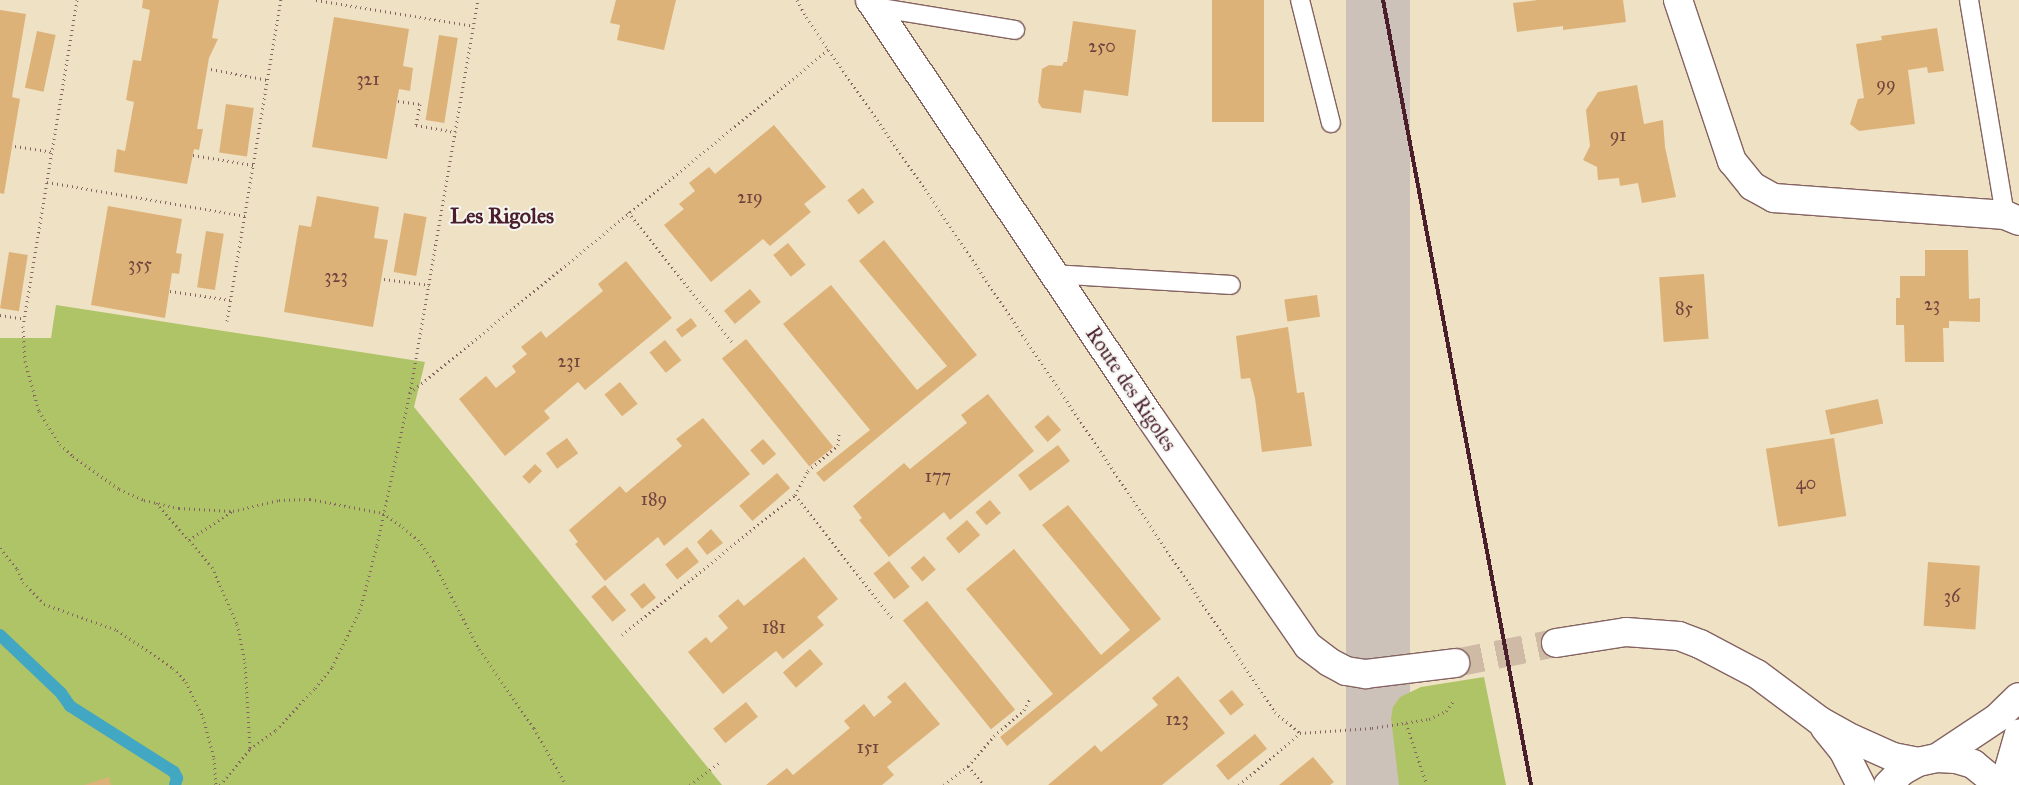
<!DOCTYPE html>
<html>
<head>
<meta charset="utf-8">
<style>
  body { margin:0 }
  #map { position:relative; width:2019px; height:785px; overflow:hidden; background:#efe1c4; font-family:"IM FELL Great Primer",serif }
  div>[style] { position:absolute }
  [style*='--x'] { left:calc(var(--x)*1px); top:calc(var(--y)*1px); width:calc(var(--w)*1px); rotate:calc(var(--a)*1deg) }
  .industrial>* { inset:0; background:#cdc2b9; transform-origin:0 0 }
  .green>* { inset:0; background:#afc367 }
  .stream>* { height:12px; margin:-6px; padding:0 6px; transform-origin:6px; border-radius:6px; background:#42a7c2 }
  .building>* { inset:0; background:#ddb278; transform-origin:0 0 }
  .street-tunnel>* { height:28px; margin-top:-14px; transform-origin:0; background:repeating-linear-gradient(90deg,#cebaa5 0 28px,transparent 0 42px) }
  .path>* { height:3px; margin-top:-1.5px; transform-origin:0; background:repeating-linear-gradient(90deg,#846361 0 1px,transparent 0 5px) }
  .roads { filter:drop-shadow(1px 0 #846361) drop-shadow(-1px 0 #846361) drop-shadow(0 1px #846361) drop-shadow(0 -1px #846361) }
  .lane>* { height:18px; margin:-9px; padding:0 9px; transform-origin:9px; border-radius:9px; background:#fff }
  .street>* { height:28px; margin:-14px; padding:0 14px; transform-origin:14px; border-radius:14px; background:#fff }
  .rail>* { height:4px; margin:-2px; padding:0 2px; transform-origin:2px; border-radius:2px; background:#4a1f2b }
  span { translate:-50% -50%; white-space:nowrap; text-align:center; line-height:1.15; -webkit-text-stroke:4px #f6f6f2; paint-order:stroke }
  .number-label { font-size:18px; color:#6f443e }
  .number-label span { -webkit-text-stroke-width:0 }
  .street-label { font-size:20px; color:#4a1f2b }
  .quarter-label { font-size:22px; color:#4a1f2b; font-weight:700 }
</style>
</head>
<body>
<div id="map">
  <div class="industrial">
    <i style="left:1346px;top:0;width:64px;height:801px"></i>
  </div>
  <div class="green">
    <i style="clip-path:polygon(56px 305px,425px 362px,414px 407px,722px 785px,0 785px,0 338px,51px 338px)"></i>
    <i style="clip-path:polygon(1484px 677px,1506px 785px,1399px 785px,1391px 718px,1393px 707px,1400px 697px,1421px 687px)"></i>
  </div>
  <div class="stream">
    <i style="--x:0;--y:635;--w:84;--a:43.6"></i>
    <i style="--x:61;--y:693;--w:16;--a:55"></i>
    <i style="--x:70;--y:706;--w:123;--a:32.4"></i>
    <i style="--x:174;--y:772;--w:7;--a:63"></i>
    <i style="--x:177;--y:778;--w:7;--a:106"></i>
  </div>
  <div class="building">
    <i style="clip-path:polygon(143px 0,219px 0,212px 38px,218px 39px,209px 58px,197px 129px,203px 129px,199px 150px,194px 149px,187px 184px,114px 172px,117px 149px,125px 151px,134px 102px,126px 100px,133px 60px,141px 61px,150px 10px,142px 8px)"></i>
    <i style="clip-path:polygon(616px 0,676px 0,664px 50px,617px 40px,620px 25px,610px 23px)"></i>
    <i style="left:1212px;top:0;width:52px;height:122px"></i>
    <i style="clip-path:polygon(1538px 0,1623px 0,1626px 22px,1563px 30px,1563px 26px,1517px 32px,1513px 3px)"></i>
    <i style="clip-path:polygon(0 10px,26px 14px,12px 97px,20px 99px,4px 194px,0 193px)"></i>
    <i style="clip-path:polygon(334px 17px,409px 29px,403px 66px,413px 68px,410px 91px,399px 89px,387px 159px,312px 147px)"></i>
    <i style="clip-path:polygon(1073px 21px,1136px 30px,1128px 96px,1084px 90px,1081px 113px,1042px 108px,1038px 102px,1042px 69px,1049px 65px,1062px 66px,1064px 62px,1067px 62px)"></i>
    <i style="clip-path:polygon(1937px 28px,1944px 71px,1928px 73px,1927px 67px,1908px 70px,1915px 124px,1859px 131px,1850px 124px,1858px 99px,1864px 98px,1856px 44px,1882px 40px,1881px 36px)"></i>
    <i style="left:37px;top:31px;width:19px;height:58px;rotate:12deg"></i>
    <i style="left:439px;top:35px;width:19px;height:86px;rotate:9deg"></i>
    <i style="clip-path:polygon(1637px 85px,1644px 124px,1663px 120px,1665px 147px,1676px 197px,1642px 203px,1638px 183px,1620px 186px,1619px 178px,1598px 180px,1597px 167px,1583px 160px,1590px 146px,1586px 110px,1598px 92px)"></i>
    <i style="left:226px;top:104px;width:28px;height:49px;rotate:8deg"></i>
    <i style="clip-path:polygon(774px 125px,826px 187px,804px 204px,811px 212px,770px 246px,763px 239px,711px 282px,664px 225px,684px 209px,679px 204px,695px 191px,689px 183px,709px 167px,715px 174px)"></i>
    <i style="left:863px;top:188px;width:18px;height:20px;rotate:52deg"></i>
    <i style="clip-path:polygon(317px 196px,379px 207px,374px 238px,388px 240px,373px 327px,284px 312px,299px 225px,311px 227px)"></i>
    <i style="clip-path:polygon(108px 206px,182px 219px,176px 253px,182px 254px,179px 274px,172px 273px,165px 318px,91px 305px)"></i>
    <i style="left:404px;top:213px;width:23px;height:60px;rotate:10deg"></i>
    <i style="left:206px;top:231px;width:18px;height:57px;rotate:9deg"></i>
    <i style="clip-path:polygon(884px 240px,977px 355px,824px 482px,816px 473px,870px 430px,783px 324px,831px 285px,917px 390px,947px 366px,859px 261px)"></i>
    <i style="left:788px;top:243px;width:28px;height:19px;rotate:51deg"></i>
    <i style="clip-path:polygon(1925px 250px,1968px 250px,1969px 299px,1980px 298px,1980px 322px,1949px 321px,1949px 328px,1943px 328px,1944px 362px,1905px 362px,1904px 325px,1896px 325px,1896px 298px,1900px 298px,1900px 276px,1925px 276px)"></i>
    <i style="left:9px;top:252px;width:19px;height:57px;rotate:9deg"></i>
    <i style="clip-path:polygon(626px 261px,672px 318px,585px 390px,578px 382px,544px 411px,550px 418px,505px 456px,459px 399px,486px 376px,496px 388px,516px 372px,512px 366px,527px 354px,521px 347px,541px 331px,546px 338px,603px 291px,598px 284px)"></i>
    <i style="left:1704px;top:274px;width:65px;height:45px;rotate:86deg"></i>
    <i style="left:750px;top:289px;width:17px;height:34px;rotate:50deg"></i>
    <i style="left:1317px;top:295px;width:22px;height:33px;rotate:82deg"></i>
    <i style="left:691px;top:318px;width:10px;height:19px;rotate:53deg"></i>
    <i style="clip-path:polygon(1288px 327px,1297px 393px,1304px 392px,1312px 446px,1262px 452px,1255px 398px,1250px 378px,1241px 379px,1236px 336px)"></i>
    <i style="left:746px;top:339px;width:139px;height:31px;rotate:51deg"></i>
    <i style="left:665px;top:340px;width:26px;height:20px;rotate:51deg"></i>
    <i style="left:620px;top:382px;width:28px;height:20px;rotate:51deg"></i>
    <i style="clip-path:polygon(988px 394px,1034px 451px,950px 520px,944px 512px,889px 557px,859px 520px,862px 518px,853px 506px,904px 463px,910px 469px,967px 423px,961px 415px)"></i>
    <i style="left:1878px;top:399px;width:25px;height:54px;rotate:78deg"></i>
    <i style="left:1048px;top:415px;width:20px;height:18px;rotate:49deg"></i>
    <i style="clip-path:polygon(703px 418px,750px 474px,664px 546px,658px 537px,605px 581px,575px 544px,578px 542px,569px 530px,620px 486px,626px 493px,682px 446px,676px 439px)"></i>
    <i style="left:567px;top:438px;width:19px;height:26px;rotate:54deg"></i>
    <i style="left:1834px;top:438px;width:79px;height:69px;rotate:81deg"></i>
    <i style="left:763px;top:439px;width:20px;height:17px;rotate:49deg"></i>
    <i style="left:1058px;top:445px;width:20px;height:50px;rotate:53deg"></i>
    <i style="left:535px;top:464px;width:10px;height:18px;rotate:45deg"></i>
    <i style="left:777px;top:473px;width:20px;height:50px;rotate:49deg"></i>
    <i style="left:990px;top:500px;width:17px;height:19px;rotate:50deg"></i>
    <i style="clip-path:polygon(1068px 505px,1161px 619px,1007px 746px,1000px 737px,1053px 694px,966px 589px,1014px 549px,1101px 655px,1130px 630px,1042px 525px)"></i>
    <i style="left:967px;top:520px;width:20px;height:28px;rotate:49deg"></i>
    <i style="clip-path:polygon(711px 529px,723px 543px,707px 555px,697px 542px)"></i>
    <i style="left:687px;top:547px;width:19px;height:28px;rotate:51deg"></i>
    <i style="left:924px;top:556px;width:18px;height:18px;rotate:49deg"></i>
    <i style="clip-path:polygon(804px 557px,838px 599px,817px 617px,824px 625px,783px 659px,776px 651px,723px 694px,688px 652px,706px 637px,711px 643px,728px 628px,718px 616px,738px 599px,744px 606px)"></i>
    <i style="left:889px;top:561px;width:33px;height:20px;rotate:51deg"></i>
    <i style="left:1928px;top:562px;width:52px;height:64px;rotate:4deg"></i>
    <i style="left:644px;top:583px;width:19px;height:18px;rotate:51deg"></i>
    <i style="left:605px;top:585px;width:33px;height:18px;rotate:50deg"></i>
    <i style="left:927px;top:601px;width:140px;height:31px;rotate:51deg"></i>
    <i style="left:810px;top:649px;width:20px;height:36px;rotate:49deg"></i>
    <i style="clip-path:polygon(1178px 676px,1225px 733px,1162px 785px,1048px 785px,1095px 745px,1101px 752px,1158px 705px,1152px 698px)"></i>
    <i style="clip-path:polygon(905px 682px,940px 724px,887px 767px,894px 775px,882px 785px,766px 785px,787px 768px,793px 775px,850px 728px,844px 721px,864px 704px,874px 717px,892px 702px,887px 697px)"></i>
    <i style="left:1232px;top:690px;width:19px;height:17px;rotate:51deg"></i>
    <i style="left:746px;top:702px;width:19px;height:42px;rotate:51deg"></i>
    <i style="left:1255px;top:734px;width:19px;height:50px;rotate:51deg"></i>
    <i style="clip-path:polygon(1313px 757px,1334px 782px,1330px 785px,1279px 785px)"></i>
    <i style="clip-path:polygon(109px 777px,111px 785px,84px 785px)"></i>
  </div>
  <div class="street-tunnel">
    <i style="--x:1455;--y:663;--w:103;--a:-11.2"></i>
  </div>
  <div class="path">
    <i style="--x:77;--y:0;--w:330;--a:99.4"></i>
    <i style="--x:23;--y:326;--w:35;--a:87"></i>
    <i style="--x:25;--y:361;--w:52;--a:74.4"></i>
    <i style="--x:39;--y:411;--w:39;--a:58"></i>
    <i style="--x:60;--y:444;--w:18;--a:43"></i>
    <i style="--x:73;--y:456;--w:57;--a:35.7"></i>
    <i style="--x:119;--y:489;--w:27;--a:24"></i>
    <i style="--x:144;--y:500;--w:36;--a:13"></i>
    <i style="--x:179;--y:508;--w:54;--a:3.2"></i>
    <i style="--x:233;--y:511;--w:47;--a:-13.4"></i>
    <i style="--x:279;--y:500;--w:31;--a:-2"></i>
    <i style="--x:310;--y:499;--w:74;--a:10.9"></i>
    <i style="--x:383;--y:513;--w:24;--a:35"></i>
    <i style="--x:403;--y:527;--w:20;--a:41"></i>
    <i style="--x:418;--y:540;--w:26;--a:54"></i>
    <i style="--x:433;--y:561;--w:99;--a:62.4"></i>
    <i style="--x:479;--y:649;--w:96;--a:55.2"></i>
    <i style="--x:534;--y:728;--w:65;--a:60.7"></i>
    <i style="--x:316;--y:0;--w:160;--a:9.3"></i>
    <i style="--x:797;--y:0;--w:19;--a:62"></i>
    <i style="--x:806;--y:17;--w:209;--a:55.3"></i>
    <i style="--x:925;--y:189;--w:629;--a:56.21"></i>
    <i style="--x:1275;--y:712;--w:33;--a:40"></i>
    <i style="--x:1300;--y:733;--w:72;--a:-4"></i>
    <i style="--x:1372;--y:728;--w:58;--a:-9"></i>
    <i style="--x:1429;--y:719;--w:19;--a:-25"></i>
    <i style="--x:1446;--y:711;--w:14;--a:-54"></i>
    <i style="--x:211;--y:69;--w:58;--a:10.9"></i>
    <i style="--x:398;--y:101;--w:22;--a:8"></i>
    <i style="--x:420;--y:104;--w:21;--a:101"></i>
    <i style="--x:416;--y:125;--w:40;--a:10"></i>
    <i style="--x:15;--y:146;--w:37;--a:9"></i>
    <i style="--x:193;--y:155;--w:61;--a:9.5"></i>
    <i style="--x:47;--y:182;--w:201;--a:9.7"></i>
    <i style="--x:628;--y:212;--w:166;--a:51.3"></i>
    <i style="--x:384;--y:279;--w:46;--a:7.4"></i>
    <i style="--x:170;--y:291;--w:62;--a:8.4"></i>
    <i style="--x:0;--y:315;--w:24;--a:9"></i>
    <i style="--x:227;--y:321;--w:326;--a:-80.5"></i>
    <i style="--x:410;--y:393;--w:542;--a:-39.39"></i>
    <i style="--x:795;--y:495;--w:158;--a:51.7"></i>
    <i style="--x:156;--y:503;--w:50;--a:48.3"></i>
    <i style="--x:189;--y:540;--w:52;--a:-34"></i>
    <i style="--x:189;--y:540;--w:35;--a:50"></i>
    <i style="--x:212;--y:567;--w:62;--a:66.3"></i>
    <i style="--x:237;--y:624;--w:39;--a:78"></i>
    <i style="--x:245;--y:662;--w:87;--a:86.7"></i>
    <i style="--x:0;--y:548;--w:27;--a:51"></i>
    <i style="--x:17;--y:569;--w:14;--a:65"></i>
    <i style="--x:23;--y:582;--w:30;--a:46"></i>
    <i style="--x:44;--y:604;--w:77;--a:19.6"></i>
    <i style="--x:117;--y:630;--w:68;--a:34.2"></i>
    <i style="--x:173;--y:668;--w:19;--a:47"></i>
    <i style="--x:186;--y:682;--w:39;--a:64"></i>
    <i style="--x:203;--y:717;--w:42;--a:75"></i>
    <i style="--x:214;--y:758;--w:27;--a:86"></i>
    <i style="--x:622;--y:635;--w:223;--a:-39"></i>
    <i style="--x:795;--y:495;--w:27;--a:-62"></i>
    <i style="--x:808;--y:471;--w:40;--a:-41"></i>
    <i style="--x:838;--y:445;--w:11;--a:-85"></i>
    <i style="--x:1406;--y:723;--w:65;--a:71.3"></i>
    <i style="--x:968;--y:766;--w:25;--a:50"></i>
    <i style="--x:220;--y:785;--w:47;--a:-50.2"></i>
    <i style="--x:250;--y:749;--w:32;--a:-36"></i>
    <i style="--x:276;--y:730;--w:57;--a:-47.1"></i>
    <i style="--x:315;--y:688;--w:27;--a:-51"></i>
    <i style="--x:332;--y:667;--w:64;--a:-63.8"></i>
    <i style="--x:360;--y:610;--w:67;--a:-75.3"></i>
    <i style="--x:377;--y:545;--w:156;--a:-77.8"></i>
    <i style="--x:410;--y:393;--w:399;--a:-80.2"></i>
    <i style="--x:690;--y:785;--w:38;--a:-37"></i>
    <i style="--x:944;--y:785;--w:31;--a:-38"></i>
    <i style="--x:968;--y:766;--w:40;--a:-49"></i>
    <i style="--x:994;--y:736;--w:40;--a:-41"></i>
    <i style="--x:1024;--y:710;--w:13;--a:-63"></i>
    <i style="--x:1239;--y:785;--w:80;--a:-40.4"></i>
  </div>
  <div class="roads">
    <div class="lane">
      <i style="--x:1300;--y:0;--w:127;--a:75.9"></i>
      <i style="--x:1969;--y:0;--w:218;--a:80.5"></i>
      <i style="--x:875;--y:7;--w:142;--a:9.3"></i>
      <i style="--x:1053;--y:274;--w:178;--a:3.5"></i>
    </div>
    <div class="street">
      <i style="--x:870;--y:0;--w:502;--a:56.12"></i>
      <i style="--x:1150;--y:417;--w:278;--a:55.4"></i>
      <i style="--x:1308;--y:646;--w:26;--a:37"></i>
      <i style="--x:1329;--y:662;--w:19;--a:28"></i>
      <i style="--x:1346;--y:671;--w:20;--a:9"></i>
      <i style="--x:1366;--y:674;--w:90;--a:-7"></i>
      <i style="--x:1678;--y:0;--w:170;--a:71.5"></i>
      <i style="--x:1732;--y:161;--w:32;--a:51"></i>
      <i style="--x:1752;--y:186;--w:25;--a:29"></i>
      <i style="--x:1774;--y:198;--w:232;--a:4.2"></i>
      <i style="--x:2005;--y:215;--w:15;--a:23"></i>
      <i style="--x:1556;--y:643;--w:71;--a:-8.9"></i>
      <i style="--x:1626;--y:632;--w:53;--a:4.3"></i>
      <i style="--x:1679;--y:636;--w:22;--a:21"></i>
      <i style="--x:1700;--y:644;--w:64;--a:27.8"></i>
      <i style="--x:1757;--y:674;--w:79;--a:36.7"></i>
      <i style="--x:1820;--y:721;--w:38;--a:29"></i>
      <i style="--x:1853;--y:739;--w:44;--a:24.2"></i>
      <i style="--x:1893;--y:757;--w:25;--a:11"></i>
      <i style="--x:1825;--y:728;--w:28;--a:51"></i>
      <i style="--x:1843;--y:750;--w:39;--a:63"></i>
      <i style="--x:1937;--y:758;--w:72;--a:-33.7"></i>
      <i style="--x:1997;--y:718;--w:30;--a:-44"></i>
      <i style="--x:1888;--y:785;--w:20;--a:-45"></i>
      <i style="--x:1902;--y:771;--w:18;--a:-29"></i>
      <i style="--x:1918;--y:762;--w:19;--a:-12"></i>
      <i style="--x:1937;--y:758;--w:19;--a:3"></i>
      <i style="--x:1956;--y:759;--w:18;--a:16"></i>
      <i style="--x:1973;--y:764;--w:33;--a:39"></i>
      <i style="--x:2007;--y:785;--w:13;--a:-86"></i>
      <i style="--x:2008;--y:772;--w:40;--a:-74"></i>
    </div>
  </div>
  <div class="rail">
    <i style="--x:1383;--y:0;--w:799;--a:79.32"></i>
  </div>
  <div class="number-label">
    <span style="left:1102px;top:46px">250</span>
    <span style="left:368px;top:79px">321</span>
    <span style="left:1886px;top:84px">99</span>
    <span style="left:1618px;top:135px">91</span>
    <span style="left:750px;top:197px">219</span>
    <span style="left:140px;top:264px">355</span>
    <span style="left:336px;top:276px">323</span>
    <span style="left:1932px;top:304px">23</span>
    <span style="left:1684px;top:308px">85</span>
    <span style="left:569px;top:361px">231</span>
    <span style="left:938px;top:476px">177</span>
    <span style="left:1806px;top:483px">40</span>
    <span style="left:654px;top:499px">189</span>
    <span style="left:1952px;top:596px">36</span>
    <span style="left:774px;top:627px">181</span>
    <span style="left:1177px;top:719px">123</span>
    <span style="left:868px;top:747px">151</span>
  </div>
  <div class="street-label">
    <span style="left:1131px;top:389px;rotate:56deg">Route des Rigoles</span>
  </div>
  <div class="quarter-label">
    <span style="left:502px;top:216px">Les Rigoles</span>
  </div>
</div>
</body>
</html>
